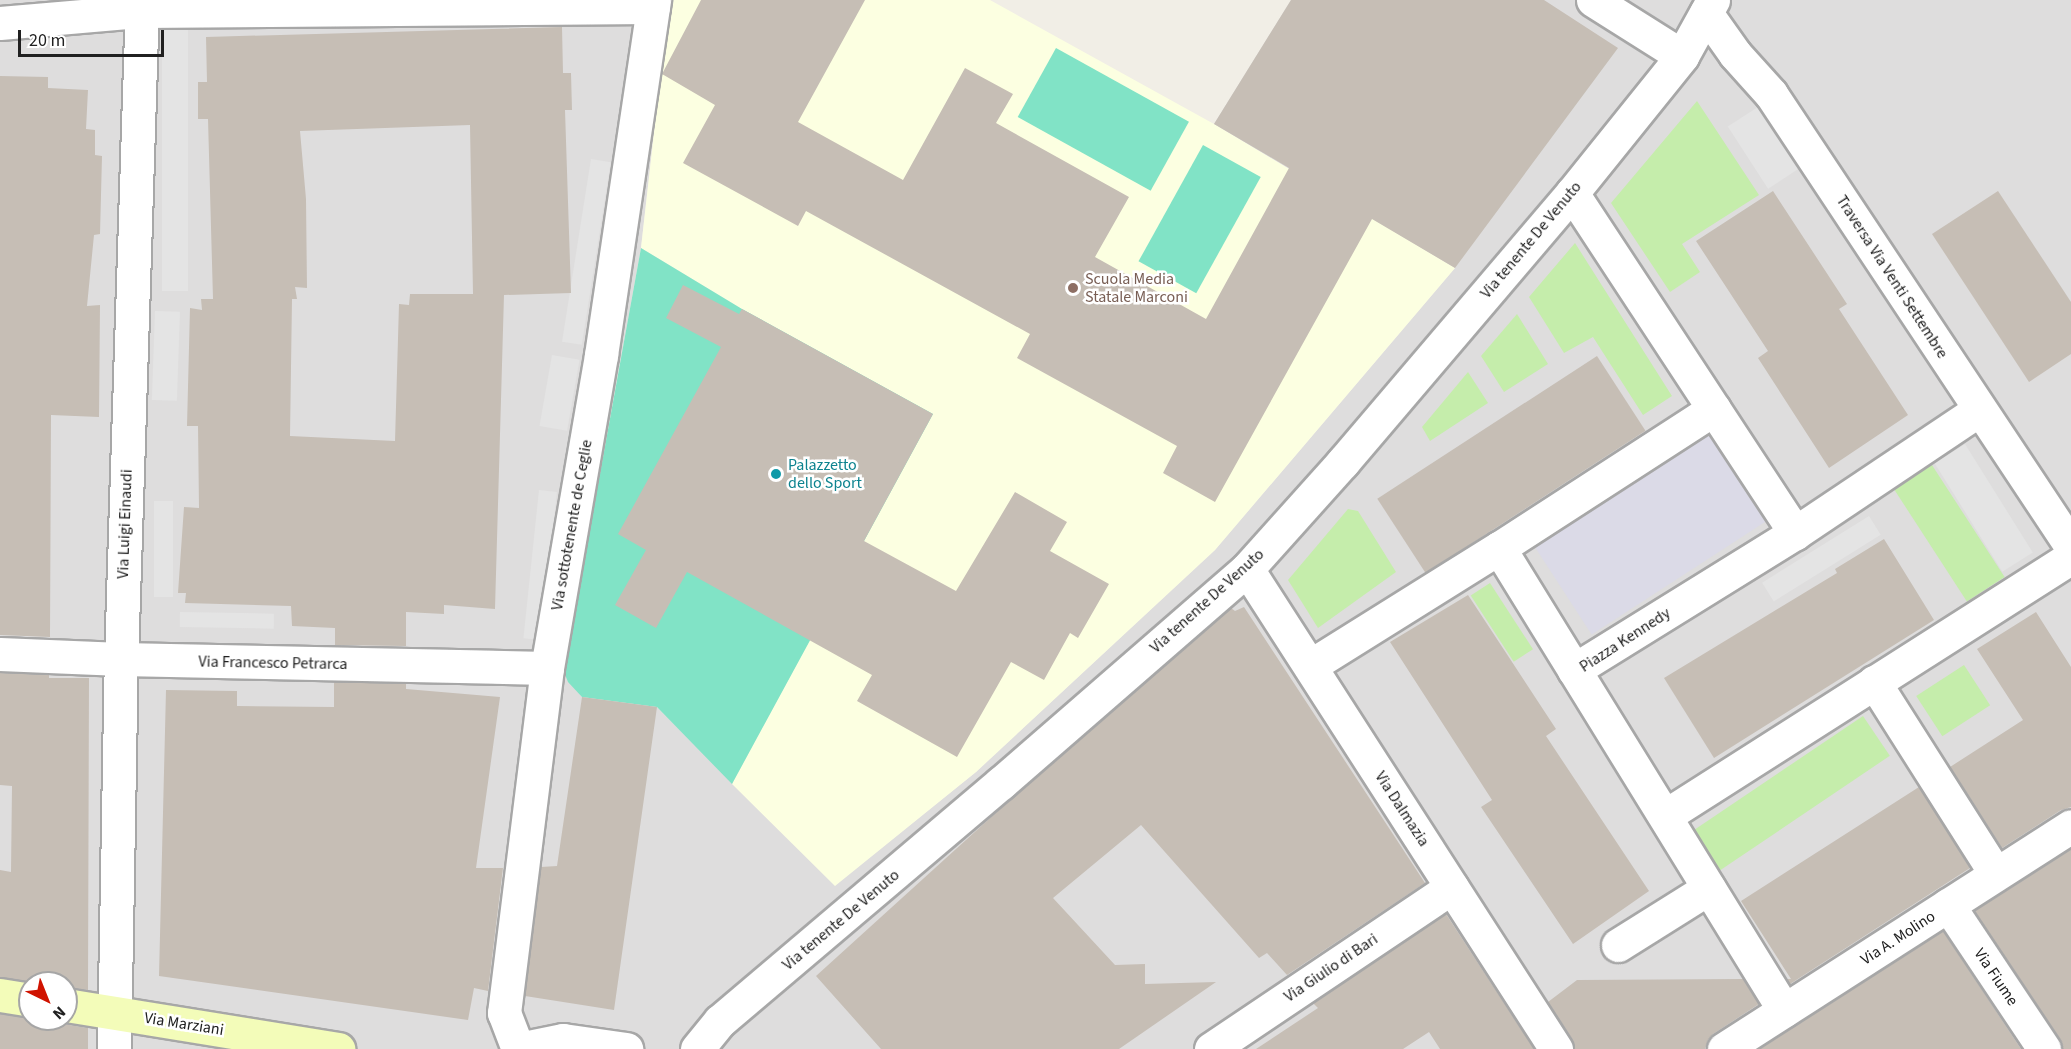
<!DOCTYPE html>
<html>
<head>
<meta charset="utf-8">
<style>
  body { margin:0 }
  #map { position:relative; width:2071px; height:1049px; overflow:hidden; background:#f1eee6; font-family:"Source Sans 3",sans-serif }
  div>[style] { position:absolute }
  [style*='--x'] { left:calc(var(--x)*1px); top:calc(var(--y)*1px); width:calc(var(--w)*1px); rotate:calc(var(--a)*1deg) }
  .residential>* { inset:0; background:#dedddd }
  .education>* { inset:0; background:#fcffe1 }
  .grass>* { inset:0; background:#c5edab; transform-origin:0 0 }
  .pitch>* { inset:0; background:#81e3c6; transform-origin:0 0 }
  .parking>* { inset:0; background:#e4e4e4; transform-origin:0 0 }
  .plaza>* { inset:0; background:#dbdae7; transform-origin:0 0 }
  .building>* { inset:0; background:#c6beb5; transform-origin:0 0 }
  .roads { filter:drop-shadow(2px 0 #a7a7a7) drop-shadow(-2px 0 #a7a7a7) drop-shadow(0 2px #a7a7a7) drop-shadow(0 -2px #a7a7a7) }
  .street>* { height:33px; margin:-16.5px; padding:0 16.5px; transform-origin:16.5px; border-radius:16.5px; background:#fff }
  .secondary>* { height:33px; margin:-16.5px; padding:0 16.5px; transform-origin:16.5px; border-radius:16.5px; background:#f3fcb9 }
  .dots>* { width:16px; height:16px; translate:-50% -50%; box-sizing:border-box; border:3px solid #fff; border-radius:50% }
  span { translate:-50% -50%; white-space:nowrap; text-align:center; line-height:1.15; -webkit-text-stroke:5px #fff; paint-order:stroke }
  .street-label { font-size:16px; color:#202020 }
  .education-label { font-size:16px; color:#785e54 }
  .left { translate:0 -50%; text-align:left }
  .culture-label { font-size:16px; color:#0d838f }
  .north { position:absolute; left:18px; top:971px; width:60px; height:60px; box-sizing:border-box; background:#fff; border:2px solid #a6a6a6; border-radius:50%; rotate:137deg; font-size:16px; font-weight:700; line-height:24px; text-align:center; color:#202020 }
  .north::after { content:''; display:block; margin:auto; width:21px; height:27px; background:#d01300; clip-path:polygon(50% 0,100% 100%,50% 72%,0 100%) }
  .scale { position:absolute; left:18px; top:30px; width:146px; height:27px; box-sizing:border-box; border:3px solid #202020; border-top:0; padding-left:8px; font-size:18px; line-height:21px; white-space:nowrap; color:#202020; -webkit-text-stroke:4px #fff; paint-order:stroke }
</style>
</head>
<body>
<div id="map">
  <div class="residential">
    <i style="clip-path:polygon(evenodd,0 0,669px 0,641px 248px,564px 672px,582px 697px,657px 707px,835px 885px,976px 772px,1215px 550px,1455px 268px,1214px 124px,1291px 0,2071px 0,2071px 1049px,0 1049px,0 0,30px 983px,66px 983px,66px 1019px,30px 1019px,30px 983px)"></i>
  </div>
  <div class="education">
    <i style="clip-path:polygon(669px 0,990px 0,1214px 124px,1455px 268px,1215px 550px,976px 772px,835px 886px,732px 784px,932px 414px,742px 309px,641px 248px)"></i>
  </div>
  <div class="grass">
    <i style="clip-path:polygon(1697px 101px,1759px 195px,1682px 244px,1700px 272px,1670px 292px,1611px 203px)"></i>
    <i style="clip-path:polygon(1575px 243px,1672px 396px,1643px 415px,1593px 337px,1564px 353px,1529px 297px)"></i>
    <i style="clip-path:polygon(1517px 314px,1548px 364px,1504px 392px,1481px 356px)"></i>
    <i style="clip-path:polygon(1468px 372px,1488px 403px,1430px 441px,1422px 427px)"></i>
    <i style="left:1930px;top:462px;width:137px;height:45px;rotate:57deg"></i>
    <i style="clip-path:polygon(1348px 509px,1358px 511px,1396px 572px,1318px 628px,1288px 580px)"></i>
    <i style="left:1490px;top:583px;width:79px;height:23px;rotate:57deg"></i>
    <i style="left:1964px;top:665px;width:48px;height:57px;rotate:57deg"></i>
    <i style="left:1863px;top:716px;width:48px;height:206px;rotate:56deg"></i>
  </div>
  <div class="pitch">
    <i style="left:1056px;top:48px;width:152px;height:79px;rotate:29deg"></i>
    <i style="left:1203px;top:145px;width:66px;height:133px;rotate:29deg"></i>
    <i style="clip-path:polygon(641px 248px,742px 309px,933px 414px,732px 784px,657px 707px,582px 697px,568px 682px,564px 672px)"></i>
  </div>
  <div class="parking">
    <i style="left:162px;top:21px;width:26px;height:270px"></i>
    <i style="left:1758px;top:107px;width:74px;height:36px;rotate:57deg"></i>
    <i style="left:591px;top:159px;width:20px;height:185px;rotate:9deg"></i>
    <i style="left:155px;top:311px;width:25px;height:89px;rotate:2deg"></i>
    <i style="left:552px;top:355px;width:28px;height:72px;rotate:10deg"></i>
    <i style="left:1965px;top:444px;width:128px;height:36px;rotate:58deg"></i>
    <i style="left:539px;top:490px;width:18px;height:149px;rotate:6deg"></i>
    <i style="left:154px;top:501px;width:19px;height:96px"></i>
    <i style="left:1869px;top:516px;width:22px;height:126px;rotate:58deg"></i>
    <i style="left:180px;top:612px;width:94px;height:15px;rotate:1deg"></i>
  </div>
  <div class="plaza">
    <i style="left:1707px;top:432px;width:107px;height:207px;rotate:57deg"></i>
  </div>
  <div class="building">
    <i style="clip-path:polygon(701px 0,865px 0,798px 122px,903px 180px,965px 68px,1013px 94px,996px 123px,1129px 197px,1095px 257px,1206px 319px,1289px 168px,1214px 124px,1291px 0,1544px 0,1618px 48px,1455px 268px,1372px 219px,1215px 502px,1163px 473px,1177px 446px,1017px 358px,1030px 334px,806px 211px,798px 226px,683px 163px,715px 105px,662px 74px)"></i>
    <i style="clip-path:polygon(evenodd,562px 27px,563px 73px,571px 73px,572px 110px,565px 110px,571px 293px,504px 295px,495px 609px,444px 605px,444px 614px,406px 612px,406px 646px,335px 645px,335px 628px,292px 626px,291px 606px,185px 603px,186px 593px,178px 593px,184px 507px,199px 508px,198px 426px,187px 426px,190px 308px,202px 310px,201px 299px,213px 299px,208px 119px,198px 119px,198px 82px,207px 82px,206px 37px,562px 27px,470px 125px,473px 294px,410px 294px,409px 305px,399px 304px,395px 441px,290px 436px,292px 299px,297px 299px,295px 287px,307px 288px,306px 199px,300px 131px,470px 125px)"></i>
    <i style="clip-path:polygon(0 76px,48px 77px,48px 88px,88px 90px,86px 129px,95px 130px,95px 155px,102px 156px,100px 234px,94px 235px,87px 306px,100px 305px,99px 417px,51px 415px,50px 637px,0 635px)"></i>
    <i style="clip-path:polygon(1773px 191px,1847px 304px,1839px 309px,1908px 415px,1829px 468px,1758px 358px,1768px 351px,1696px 241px)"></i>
    <i style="clip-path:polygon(1998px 191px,2071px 302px,2071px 354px,2029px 382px,1932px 234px)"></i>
    <i style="clip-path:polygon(683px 285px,739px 314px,742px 309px,933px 414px,864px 541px,956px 591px,1015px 492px,1067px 522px,1050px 551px,1109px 584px,1078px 638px,1070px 633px,1044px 680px,1011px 662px,957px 757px,857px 701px,872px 675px,687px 572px,656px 628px,615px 605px,646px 550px,618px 534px,721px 347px,666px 318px)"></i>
    <i style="left:1597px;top:356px;width:89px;height:262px;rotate:57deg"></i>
    <i style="clip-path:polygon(1884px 539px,1934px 620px,1714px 758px,1664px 678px,1837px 573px,1835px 569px)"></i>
    <i style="clip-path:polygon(1468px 595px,1556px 729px,1546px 736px,1649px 891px,1573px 944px,1481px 807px,1492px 800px,1390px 642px)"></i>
    <i style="clip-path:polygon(1244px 607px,1425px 883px,1287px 975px,1267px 953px,1259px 958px,1141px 825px,1053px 898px,1115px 965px,1145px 964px,1145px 984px,1216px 982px,1119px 1049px,881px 1049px,816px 976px,1021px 790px,1231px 608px,1235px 611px)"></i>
    <i style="clip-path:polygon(2036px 612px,2071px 667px,2071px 807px,2061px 810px,2002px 848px,1950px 767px,2023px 720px,1977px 649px)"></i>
    <i style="clip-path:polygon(0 673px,49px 675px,49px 678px,89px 678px,88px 990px,66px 987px,66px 983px,37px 983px,0 977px,0 870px,11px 872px,12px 786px,0 785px)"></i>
    <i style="clip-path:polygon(334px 682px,406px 684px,406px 689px,500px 697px,476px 868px,503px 868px,488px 991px,474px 988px,468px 1020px,159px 976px,166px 690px,237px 691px,237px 706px,334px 707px)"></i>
    <i style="clip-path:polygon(582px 697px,657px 707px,614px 1010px,525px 996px,541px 867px,557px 866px)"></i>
    <i style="clip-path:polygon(1919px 787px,1970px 868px,1790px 984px,1787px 979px,1791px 979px,1741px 901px)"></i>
    <i style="clip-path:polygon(2071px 848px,2071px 1049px,2063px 1049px,2060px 1039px,1974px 910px)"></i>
    <i style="clip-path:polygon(1446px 914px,1534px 1049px,1440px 1049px,1429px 1032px,1403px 1049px,1256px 1049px,1318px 1008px,1313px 1003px)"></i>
    <i style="clip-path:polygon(1943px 931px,2021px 1049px,1759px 1049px)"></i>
    <i style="clip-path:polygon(1743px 979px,1759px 1004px,1713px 1034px,1708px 1040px,1705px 1049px,1575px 1049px,1572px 1039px,1548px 1002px,1577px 980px)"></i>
    <i style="clip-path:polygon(0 1014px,30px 1019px,54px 1019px,63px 1024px,88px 1028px,88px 1049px,0 1049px)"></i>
  </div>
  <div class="roads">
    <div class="street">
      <i style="--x:1593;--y:0;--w:105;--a:32.2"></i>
      <i style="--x:1706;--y:13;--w:50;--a:54.7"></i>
      <i style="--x:1735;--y:54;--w:54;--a:48"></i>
      <i style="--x:1771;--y:94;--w:542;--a:56.43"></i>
      <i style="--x:0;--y:23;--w:142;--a:-4.9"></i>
      <i style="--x:141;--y:11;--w:512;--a:-0.45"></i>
      <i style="--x:1572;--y:193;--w:407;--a:56.7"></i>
      <i style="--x:1499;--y:548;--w:543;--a:58.33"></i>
      <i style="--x:1247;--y:569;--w:571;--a:57.23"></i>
      <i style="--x:0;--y:654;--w:121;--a:2.4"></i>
      <i style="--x:121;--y:659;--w:426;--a:1.2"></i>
      <i style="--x:1310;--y:666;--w:223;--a:-32"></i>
      <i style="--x:1499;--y:548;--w:256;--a:-32.9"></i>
      <i style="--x:1574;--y:670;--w:260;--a:-31.8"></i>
      <i style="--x:1795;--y:533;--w:221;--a:-33.8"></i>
      <i style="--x:1874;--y:682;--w:227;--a:57.6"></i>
      <i style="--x:1665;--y:816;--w:482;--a:-32.5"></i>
      <i style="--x:1948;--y:905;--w:173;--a:56.3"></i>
      <i style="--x:1618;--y:945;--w:107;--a:-32.1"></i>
      <i style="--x:114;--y:1049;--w:390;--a:-89"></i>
      <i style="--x:121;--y:659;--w:659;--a:-88.17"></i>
      <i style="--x:518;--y:1049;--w:39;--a:-111"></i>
      <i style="--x:504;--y:1013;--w:348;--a:-82.9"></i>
      <i style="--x:547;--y:668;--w:318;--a:-80.2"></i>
      <i style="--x:601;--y:355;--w:359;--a:-81.5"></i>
      <i style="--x:519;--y:1049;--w:45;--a:-11.6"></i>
      <i style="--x:563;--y:1040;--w:64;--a:8.1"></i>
      <i style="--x:697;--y:1049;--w:36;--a:-51"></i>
      <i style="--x:720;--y:1021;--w:368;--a:-40.3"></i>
      <i style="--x:1001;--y:783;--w:326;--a:-41"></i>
      <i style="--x:1247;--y:569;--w:144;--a:-48.1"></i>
      <i style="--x:1343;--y:462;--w:353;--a:-49.6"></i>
      <i style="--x:1572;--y:193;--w:176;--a:-51.2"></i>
      <i style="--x:1682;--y:56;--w:64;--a:-61"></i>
      <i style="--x:1211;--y:1049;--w:290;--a:-33.9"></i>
      <i style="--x:1724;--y:1049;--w:412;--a:-32.7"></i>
    </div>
    <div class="secondary">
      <i style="--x:0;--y:995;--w:30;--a:9"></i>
      <i style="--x:66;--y:1005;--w:276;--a:9.2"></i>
    </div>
  </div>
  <div class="dots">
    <i style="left:1073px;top:288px;background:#8d6e63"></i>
    <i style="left:776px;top:474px;background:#0f9aa8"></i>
  </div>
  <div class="street-label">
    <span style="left:1531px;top:240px;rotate:-50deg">Via tenente De Venuto</span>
    <span style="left:1892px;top:277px;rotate:57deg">Traversa Via Venti Settembre</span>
    <span style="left:125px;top:524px;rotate:-88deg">Via Luigi Einaudi</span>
    <span style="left:572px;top:525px;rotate:-80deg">Via sottotenente de Ceglie</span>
    <span style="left:1207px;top:601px;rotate:-42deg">Via tenente De Venuto</span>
    <span style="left:1625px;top:640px;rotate:-33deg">Piazza Kennedy</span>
    <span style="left:273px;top:663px;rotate:1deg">Via Francesco Petrarca</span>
    <span style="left:1402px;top:809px;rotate:57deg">Via Dalmazia</span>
    <span style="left:841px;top:920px;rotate:-40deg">Via tenente De Venuto</span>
    <span style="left:1898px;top:938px;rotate:-33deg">Via A. Molino</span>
    <span style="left:1331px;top:968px;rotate:-34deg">Via Giulio di Bari</span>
    <span style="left:1996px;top:977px;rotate:56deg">Via Fiume</span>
    <span style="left:184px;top:1024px;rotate:9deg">Via Marziani</span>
  </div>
  <div class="education-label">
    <span class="left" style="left:1085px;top:288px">Scuola Media<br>Statale Marconi</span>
  </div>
  <div class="culture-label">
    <span class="left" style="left:788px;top:474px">Palazzetto<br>dello Sport</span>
  </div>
  <div class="north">N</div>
  <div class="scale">20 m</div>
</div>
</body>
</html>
